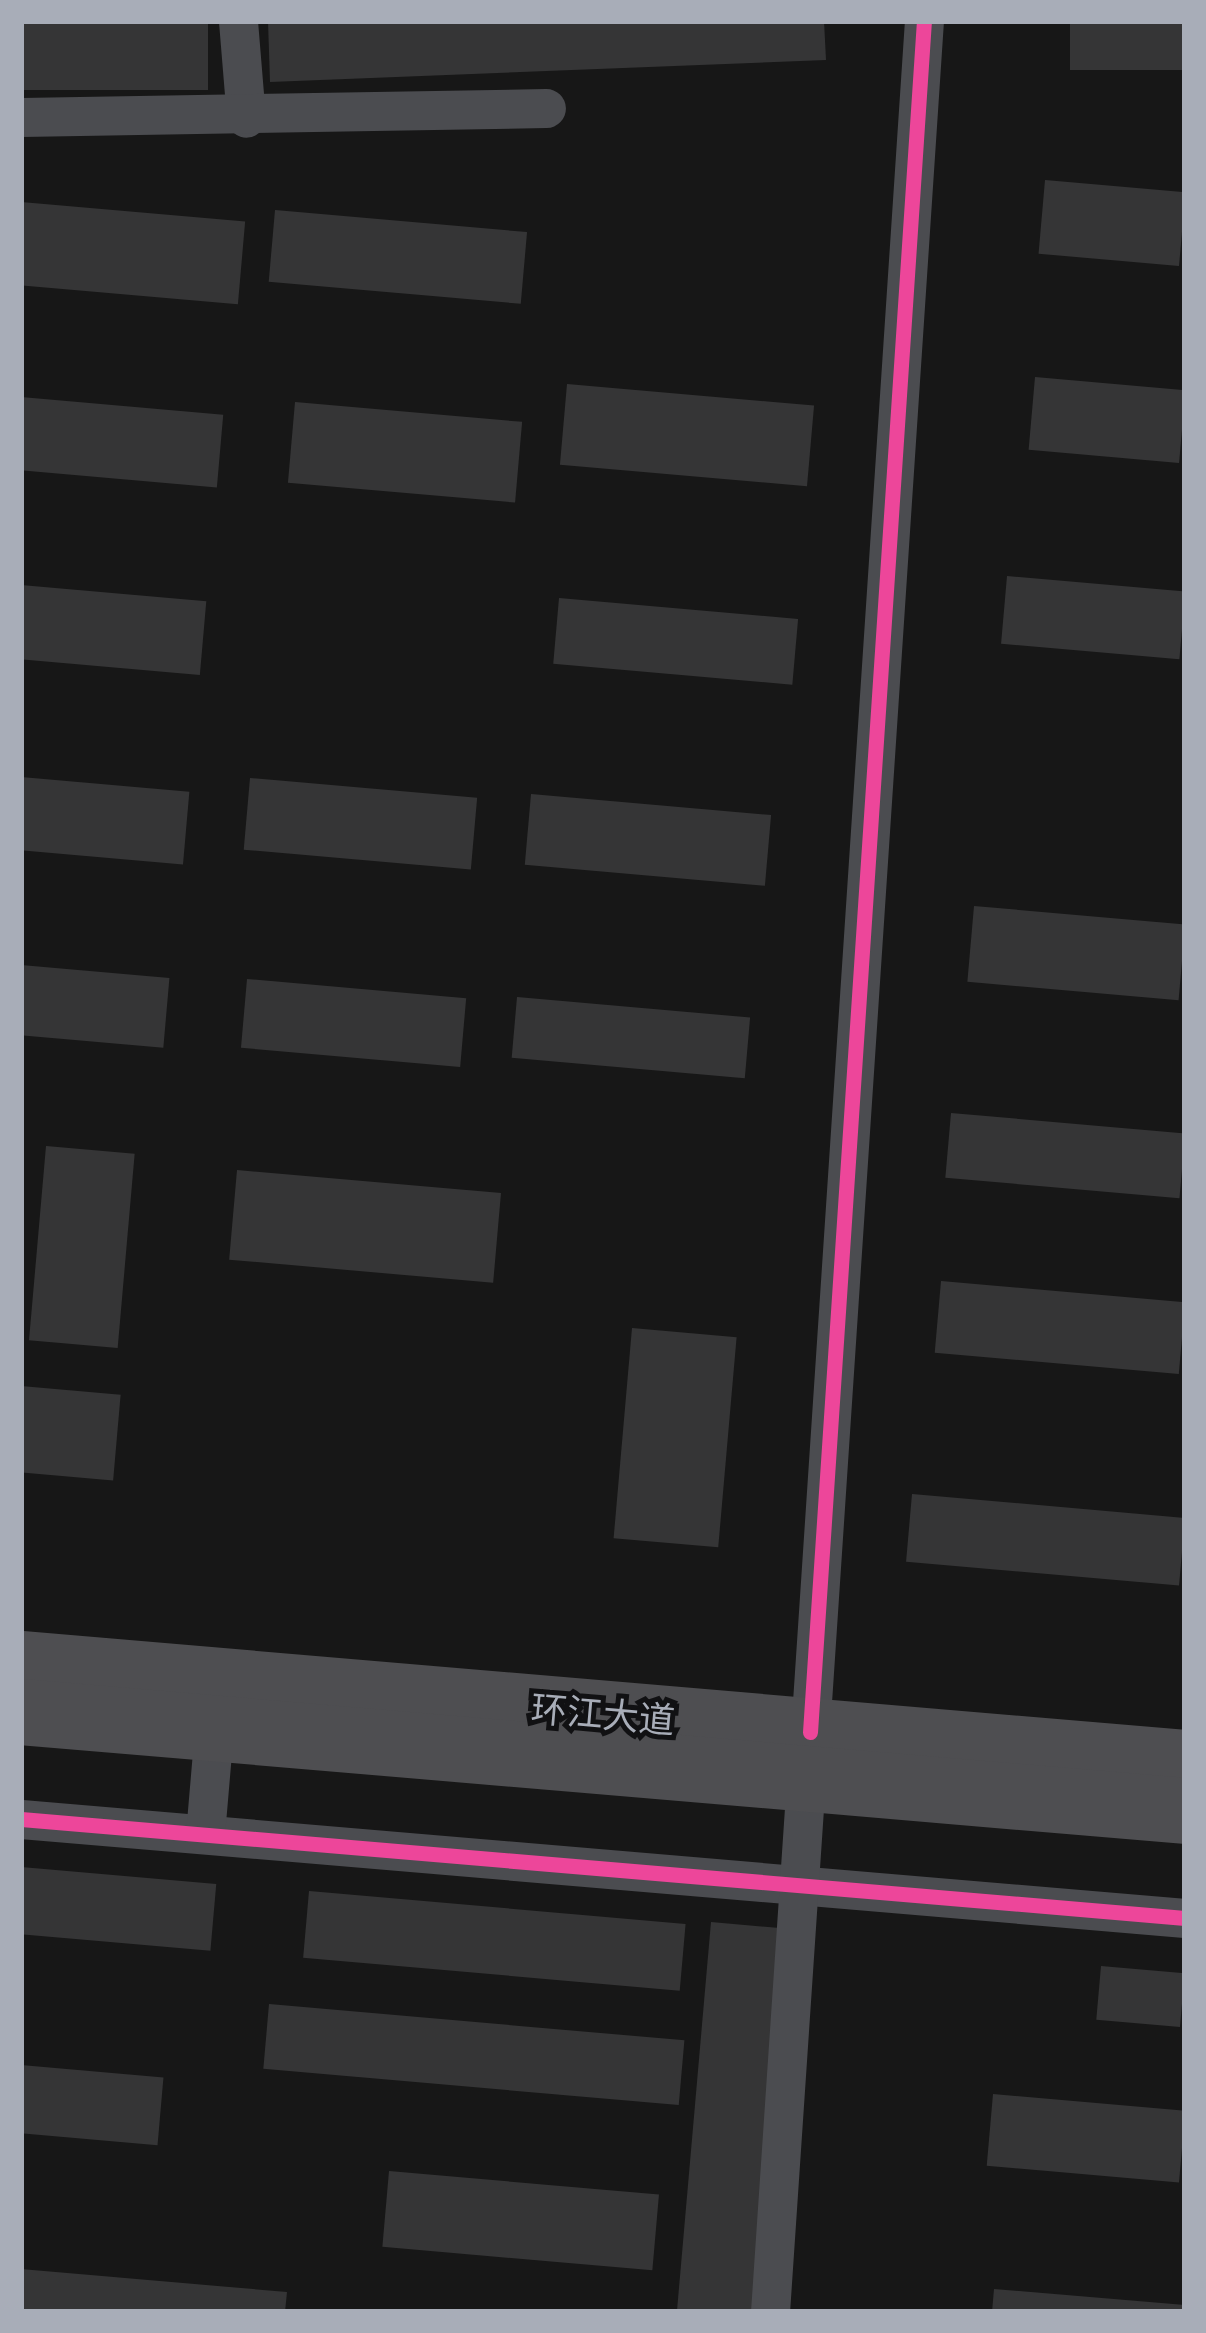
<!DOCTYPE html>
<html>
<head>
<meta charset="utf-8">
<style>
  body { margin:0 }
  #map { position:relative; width:1206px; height:2333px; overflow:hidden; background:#171717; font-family:"PT Sans","Noto Sans SC",sans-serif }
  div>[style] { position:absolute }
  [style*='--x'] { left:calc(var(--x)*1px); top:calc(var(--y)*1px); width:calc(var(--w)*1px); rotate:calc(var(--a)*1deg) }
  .building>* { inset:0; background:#353536; transform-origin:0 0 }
  .street>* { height:39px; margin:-19.5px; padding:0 19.5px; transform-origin:19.5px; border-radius:19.5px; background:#4b4c50 }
  .highway>* { height:66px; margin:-33px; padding:0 33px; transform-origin:33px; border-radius:33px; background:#4e4e51 }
  .cycleway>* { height:15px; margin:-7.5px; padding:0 7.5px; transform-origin:7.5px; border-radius:7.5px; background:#ed469a }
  span { translate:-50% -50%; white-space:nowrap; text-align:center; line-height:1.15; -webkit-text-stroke:10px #111113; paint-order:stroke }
  .street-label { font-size:36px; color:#a8adb8 }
  .frame { position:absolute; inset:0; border:24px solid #a8adb8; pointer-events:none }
</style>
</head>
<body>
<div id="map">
  <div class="building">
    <i style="left:21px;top:21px;width:187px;height:69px"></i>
    <i style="clip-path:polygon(268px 21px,824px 21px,826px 60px,270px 82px)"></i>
    <i style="left:1070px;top:21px;width:115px;height:49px"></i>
    <i style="left:1045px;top:180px;width:141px;height:74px;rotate:5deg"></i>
    <i style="left:21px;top:202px;width:225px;height:83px;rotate:5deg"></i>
    <i style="left:275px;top:210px;width:253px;height:72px;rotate:5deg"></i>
    <i style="left:1035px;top:377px;width:151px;height:73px;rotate:5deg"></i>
    <i style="left:567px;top:384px;width:248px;height:81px;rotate:5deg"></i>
    <i style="left:21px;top:397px;width:203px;height:73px;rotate:5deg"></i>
    <i style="left:295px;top:402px;width:228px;height:81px;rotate:5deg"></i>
    <i style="left:1007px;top:576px;width:179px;height:68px;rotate:5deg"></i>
    <i style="left:21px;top:585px;width:186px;height:74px;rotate:5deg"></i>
    <i style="left:559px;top:598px;width:240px;height:66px;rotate:5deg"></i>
    <i style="left:21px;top:777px;width:169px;height:73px;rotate:5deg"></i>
    <i style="left:250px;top:778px;width:228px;height:72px;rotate:5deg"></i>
    <i style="left:531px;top:794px;width:241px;height:71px;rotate:5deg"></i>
    <i style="left:974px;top:906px;width:212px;height:76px;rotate:5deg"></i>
    <i style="left:21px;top:965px;width:149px;height:70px;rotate:5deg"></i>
    <i style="left:247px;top:979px;width:220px;height:69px;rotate:5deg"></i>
    <i style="left:517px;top:997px;width:234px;height:61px;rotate:5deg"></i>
    <i style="left:951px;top:1113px;width:235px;height:65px;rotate:5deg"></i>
    <i style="left:46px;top:1146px;width:89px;height:195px;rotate:5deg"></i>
    <i style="left:237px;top:1170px;width:265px;height:90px;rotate:5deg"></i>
    <i style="left:941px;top:1281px;width:245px;height:72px;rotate:5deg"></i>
    <i style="left:632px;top:1328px;width:105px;height:211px;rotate:5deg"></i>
    <i style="left:21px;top:1386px;width:100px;height:86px;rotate:5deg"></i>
    <i style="left:912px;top:1494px;width:274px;height:68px;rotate:5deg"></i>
    <i style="left:21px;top:1867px;width:196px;height:67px;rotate:5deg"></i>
    <i style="left:309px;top:1891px;width:378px;height:67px;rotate:5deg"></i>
    <i style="left:711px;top:1922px;width:75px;height:391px;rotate:5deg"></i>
    <i style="left:1101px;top:1966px;width:84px;height:54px;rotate:5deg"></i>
    <i style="left:269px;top:2004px;width:417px;height:65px;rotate:5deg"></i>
    <i style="left:21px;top:2065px;width:143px;height:68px;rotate:5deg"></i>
    <i style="left:993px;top:2094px;width:193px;height:72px;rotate:5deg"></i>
    <i style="left:389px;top:2171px;width:271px;height:76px;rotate:5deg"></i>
    <i style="clip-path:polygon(21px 2269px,287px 2292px,285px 2312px,21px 2312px)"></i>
    <i style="clip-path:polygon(994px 2289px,1185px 2305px,1185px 2312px,992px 2312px)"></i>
  </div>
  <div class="street">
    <i style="--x:238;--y:21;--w:97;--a:85.3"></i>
    <i style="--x:21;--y:117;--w:525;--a:-0.98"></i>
    <i style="--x:810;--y:1732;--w:1715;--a:-86.19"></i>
    <i style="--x:21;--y:1819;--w:1168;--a:4.86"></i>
    <i style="--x:205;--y:1834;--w:104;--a:-85.1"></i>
    <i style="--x:770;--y:2312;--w:534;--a:-86.14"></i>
  </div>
  <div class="highway">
    <i style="--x:21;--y:1664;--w:1168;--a:4.86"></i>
    <i style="--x:21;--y:1712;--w:1168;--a:4.86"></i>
  </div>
  <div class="cycleway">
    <i style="--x:810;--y:1732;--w:1715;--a:-86.19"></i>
    <i style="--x:21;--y:1819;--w:1168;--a:4.86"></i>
  </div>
  <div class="street-label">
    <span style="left:603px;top:1714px;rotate:5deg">环江大道</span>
  </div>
  <div class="frame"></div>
</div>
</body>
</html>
